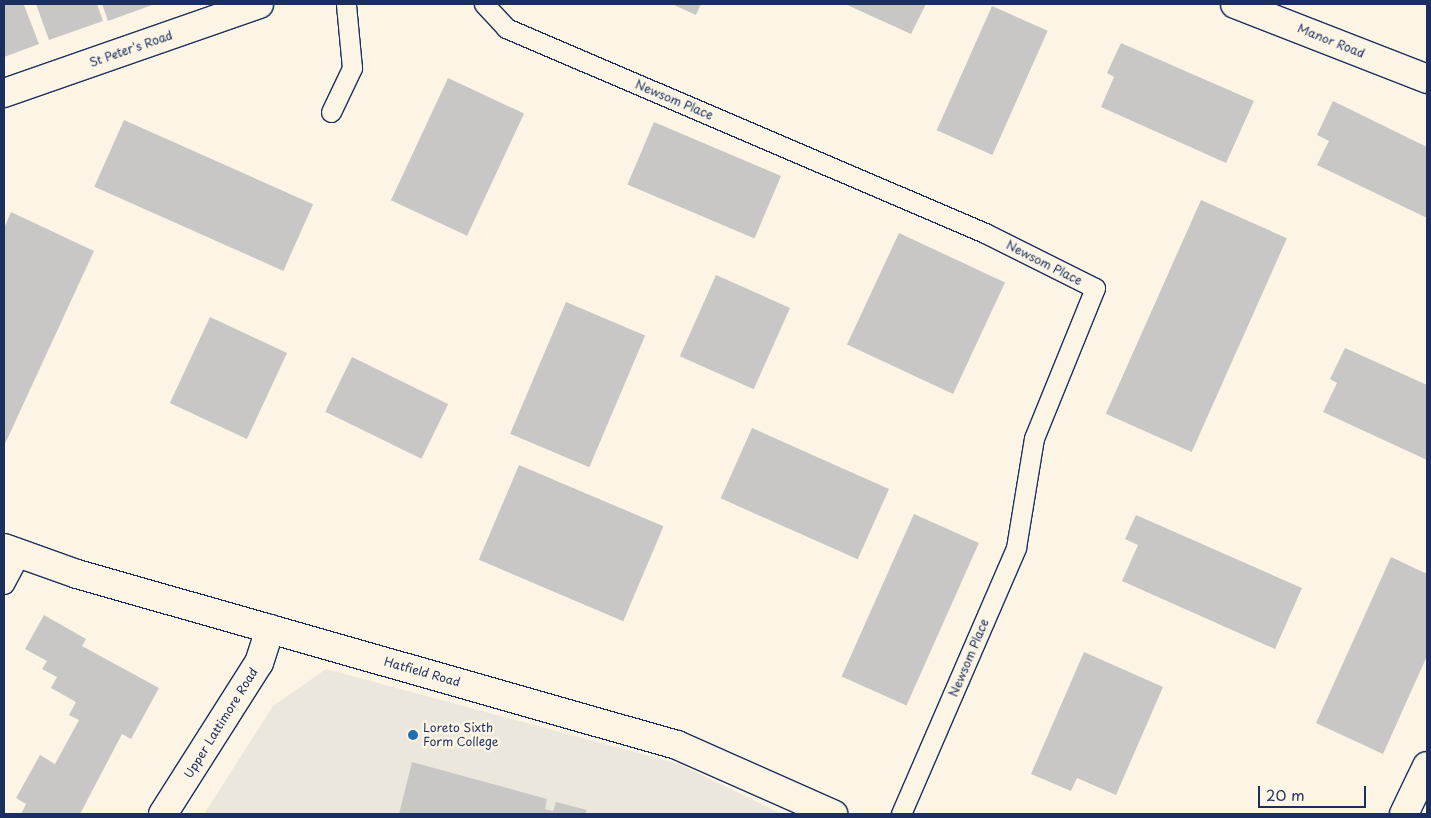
<!DOCTYPE html>
<html>
<head>
<meta charset="utf-8">
<style>
  body { margin:0 }
  #map { position:relative; width:1431px; height:818px; overflow:hidden; background:#fcf5e5; font-family:"Playpen Sans",sans-serif }
  div>[style] { position:absolute }
  [style*='--x'] { left:calc(var(--x)*1px); top:calc(var(--y)*1px); width:calc(var(--w)*1px); rotate:calc(var(--a)*1deg) }
  .built>* { inset:0; background:#ece7dc }
  .building>* { inset:0; background:#c8c7c6; transform-origin:0 0 }
  .roads { filter:drop-shadow(1px 0 #1b2f5e) drop-shadow(-1px 0 #1b2f5e) drop-shadow(0 1px #1b2f5e) drop-shadow(0 -1px #1b2f5e) }
  .service>* { height:19px; margin:-9.5px; padding:0 9.5px; transform-origin:9.5px; border-radius:9.5px; background:#fcf5e5 }
  .minor>* { height:28px; margin:-14px; padding:0 14px; transform-origin:14px; border-radius:14px; background:#fcf5e5 }
  .primary>* { height:28px; margin:-14px; padding:0 14px; transform-origin:14px; border-radius:14px; background:#fcf5e5 }
  .dots>* { width:14px; height:14px; translate:-50% -50%; box-sizing:border-box; border:2px solid #fcf5e5; border-radius:50% }
  span { translate:-50% -50%; white-space:nowrap; text-align:center; line-height:1.15; -webkit-text-stroke:5px #fcf5e5; paint-order:stroke }
  .street-label { font-size:12px; color:#1b2f5e }
  .poi-label { font-size:12px; color:#1b2f5e }
  .left { translate:0 -50%; text-align:left }
  .frame { position:absolute; inset:0; border:5px solid #1b2f5e; pointer-events:none }
  .scale { position:absolute; left:1258px; top:786px; width:108px; height:22px; box-sizing:border-box; border:2px solid #1b2f5e; border-top:0; padding-left:6px; font-size:15px; line-height:18px; white-space:nowrap; color:#1b2f5e; -webkit-text-stroke:4px #fcf5e5; paint-order:stroke }
</style>
</head>
<body>
<div id="map">
  <div class="built">
    <i style="clip-path:polygon(326px 669px,679px 764px,782px 814px,204px 814px,273px 706px)"></i>
  </div>
  <div class="building">
    <i style="clip-path:polygon(4px 4px,24px 5px,39px 44px,4px 57px)"></i>
    <i style="clip-path:polygon(36px 4px,97px 4px,103px 21px,49px 40px)"></i>
    <i style="clip-path:polygon(102px 4px,155px 4px,108px 21px)"></i>
    <i style="clip-path:polygon(672px 4px,701px 4px,696px 15px)"></i>
    <i style="clip-path:polygon(845px 4px,926px 4px,911px 34px)"></i>
    <i style="left:992px;top:6px;width:61px;height:136px;rotate:24deg"></i>
    <i style="clip-path:polygon(1121px 43px,1254px 101px,1226px 163px,1101px 107px,1114px 77px,1107px 73px)"></i>
    <i style="left:448px;top:78px;width:84px;height:135px;rotate:25deg"></i>
    <i style="clip-path:polygon(1333px 101px,1427px 147px,1427px 218px,1317px 165px,1329px 141px,1317px 135px)"></i>
    <i style="left:124px;top:120px;width:207px;height:73px;rotate:24deg"></i>
    <i style="left:654px;top:122px;width:138px;height:68px;rotate:23deg"></i>
    <i style="left:1201px;top:200px;width:94px;height:234px;rotate:24deg"></i>
    <i style="clip-path:polygon(11px 212px,94px 251px,4px 446px,4px 228px)"></i>
    <i style="left:899px;top:233px;width:117px;height:123px;rotate:25deg"></i>
    <i style="left:716px;top:275px;width:81px;height:89px;rotate:24deg"></i>
    <i style="left:566px;top:302px;width:86px;height:143px;rotate:23deg"></i>
    <i style="left:210px;top:317px;width:85px;height:95px;rotate:25deg"></i>
    <i style="clip-path:polygon(1345px 348px,1427px 385px,1427px 460px,1323px 412px,1337px 383px,1330px 379px)"></i>
    <i style="left:352px;top:357px;width:107px;height:61px;rotate:26deg"></i>
    <i style="left:752px;top:428px;width:150px;height:77px;rotate:24deg"></i>
    <i style="left:519px;top:465px;width:157px;height:103px;rotate:23deg"></i>
    <i style="left:914px;top:514px;width:71px;height:178px;rotate:24deg"></i>
    <i style="clip-path:polygon(1136px 515px,1302px 588px,1275px 649px,1122px 581px,1138px 545px,1125px 539px)"></i>
    <i style="clip-path:polygon(1391px 557px,1427px 574px,1427px 656px,1383px 754px,1316px 723px)"></i>
    <i style="clip-path:polygon(44px 615px,86px 639px,82px 646px,159px 688px,131px 739px,122px 734px,80px 814px,21px 814px,26px 804px,16px 798px,40px 755px,55px 764px,79px 720px,69px 715px,76px 702px,51px 688px,57px 677px,42px 669px,47px 661px,25px 649px)"></i>
    <i style="clip-path:polygon(1084px 652px,1163px 687px,1116px 795px,1077px 778px,1071px 791px,1031px 774px)"></i>
    <i style="clip-path:polygon(412px 762px,547px 799px,545px 809px,553px 811px,556px 802px,587px 810px,585px 814px,399px 814px)"></i>
  </div>
  <div class="roads">
    <div class="service">
      <i style="--x:484;--y:4;--w:33;--a:47"></i>
      <i style="--x:506;--y:28;--w:521;--a:23.17"></i>
      <i style="--x:985;--y:233;--w:123;--a:26.6"></i>
      <i style="--x:1095;--y:288;--w:162;--a:112.1"></i>
      <i style="--x:1034;--y:438;--w:111;--a:99.3"></i>
      <i style="--x:1016;--y:548;--w:290;--a:113.4"></i>
      <i style="--x:331;--y:112;--w:49;--a:-64.5"></i>
      <i style="--x:352;--y:68;--w:64;--a:-95.4"></i>
      <i style="--x:4;--y:584;--w:32;--a:-62"></i>
    </div>
    <div class="minor">
      <i style="--x:1235;--y:4;--w:206;--a:21.3"></i>
      <i style="--x:4;--y:93;--w:270;--a:-19.2"></i>
      <i style="--x:163;--y:814;--w:179;--a:-57.6"></i>
      <i style="--x:259;--y:663;--w:36;--a:-72"></i>
      <i style="--x:1404;--y:814;--w:53;--a:-64.4"></i>
    </div>
    <div class="primary">
      <i style="--x:4;--y:548;--w:77;--a:19.6"></i>
      <i style="--x:77;--y:574;--w:624;--a:15.91"></i>
      <i style="--x:677;--y:745;--w:171;--a:23.9"></i>
    </div>
  </div>
  <div class="dots">
    <i style="left:413px;top:735px;background:#1f6fb2"></i>
  </div>
  <div class="street-label">
    <span style="left:1331px;top:41px;rotate:22deg">Manor Road</span>
    <span style="left:131px;top:49px;rotate:-19deg">St Peter's Road</span>
    <span style="left:674px;top:100px;rotate:23deg">Newsom Place</span>
    <span style="left:1044px;top:263px;rotate:27deg">Newsom Place</span>
    <span style="left:969px;top:658px;rotate:-67deg">Newsom Place</span>
    <span style="left:422px;top:672px;rotate:16deg">Hatfield Road</span>
    <span style="left:221px;top:723px;rotate:-58deg">Upper Lattimore Road</span>
  </div>
  <div class="poi-label">
    <span class="left" style="left:423px;top:735px">Loreto Sixth<br>Form College</span>
  </div>
  <div class="frame"></div>
  <div class="scale">20 m</div>
</div>
</body>
</html>
